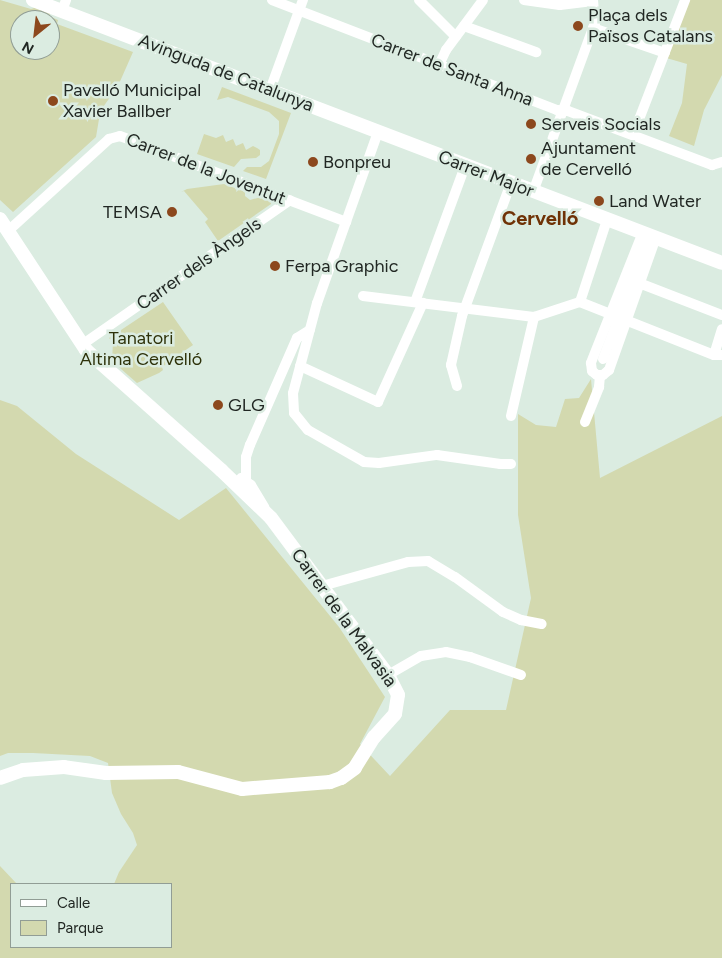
<!DOCTYPE html>
<html>
<head>
<meta charset="utf-8">
<style>
  body { margin:0 }
  #map { position:relative; width:722px; height:958px; overflow:hidden; background:#dbece1; font-family:Figtree,sans-serif }
  div>[style] { position:absolute }
  [style*='--x'] { left:calc(var(--x)*1px); top:calc(var(--y)*1px); width:calc(var(--w)*1px); rotate:calc(var(--a)*1deg) }
  .green>* { inset:0; background:#d3d9af }
  .street>* { height:10px; margin:-5px; padding:0 5px; transform-origin:5px; border-radius:5px; background:#fff }
  .secondary>* { height:14px; margin:-7px; padding:0 7px; transform-origin:7px; border-radius:7px; background:#fff }
  .dots>* { width:14px; height:14px; translate:-50% -50%; box-sizing:border-box; border:2px solid #dbece1; border-radius:50% }
  span { translate:-50% -50%; white-space:nowrap; text-align:center; line-height:1.15; -webkit-text-stroke:5px #dbece1; paint-order:stroke }
  .poi-label { font-size:18px; color:#212723 }
  .left { translate:0 -50%; text-align:left }
  .right { translate:-100% -50%; text-align:right }
  .street-label { font-size:18px; color:#212723 }
  .park-label { font-size:18px; color:#2e320a }
  .quarter-label { font-size:20px; color:#6f3206; font-weight:700 }
  .legend { position:absolute; left:10px; top:883px; width:162px; height:65px; box-sizing:border-box; background:#dbece1; border:1px solid #919d95; margin:0; padding:6px 9px; list-style:none; font-size:15px; color:#212723 }
  .legend li { display:flex; align-items:center; gap:10px; height:25px }
  .legend b { width:25px; border:1px solid #919d95 }
  .north { position:absolute; left:10px; top:10px; width:50px; height:50px; box-sizing:border-box; background:#dbece1; border:1px solid #919d95; border-radius:50%; rotate:209deg; font-size:14px; font-weight:700; line-height:20px; text-align:center; color:#212723 }
  .north::after { content:''; display:block; margin:auto; width:18px; height:22px; background:#8c481d; clip-path:polygon(50% 0,100% 100%,50% 72%,0 100%) }
</style>
</head>
<body>
<div id="map">
  <div class="green">
    <i style="clip-path:polygon(evenodd,0 0,31px 9px,37px 7px,51px 12px,49px 16px,58px 20px,57px 24px,133px 52px,118px 86px,96px 117px,99px 119px,96px 137px,13px 212px,0 200px,0 0,20px 20px,50px 20px,50px 50px,20px 50px,20px 20px)"></i>
    <i style="clip-path:polygon(682px 0,722px 0,722px 75px,704px 110px,694px 146px,669px 136px,682px 103px,687px 64px,663px 57px)"></i>
    <i style="clip-path:polygon(222px 87px,291px 113px,266px 179px,243px 171px,247px 167px,261px 167px,269px 161px,279px 134px,279px 121px,269px 112px,228px 97px,217px 100px)"></i>
    <i style="clip-path:polygon(204px 134px,216px 138px,223px 135px,226px 142px,233px 139px,236px 146px,243px 143px,246px 150px,253px 146px,257px 148px,260px 150px,260px 155px,256px 158px,241px 159px,234px 167px,197px 154px)"></i>
    <i style="clip-path:polygon(224px 184px,245px 192px,245px 196px,250px 200px,261px 197px,271px 201px,271px 204px,218px 241px,205px 222px,208px 219px,184px 191px,181px 192px,187px 189px)"></i>
    <i style="clip-path:polygon(163px 302px,193px 345px,177px 356px,176px 360px,173px 359px,162px 367px,163px 370px,159px 373px,137px 383px,112px 361px,113px 342px,109px 338px)"></i>
    <i style="clip-path:polygon(591px 379px,600px 478px,722px 416px,722px 958px,0 958px,0 866px,17px 884px,11px 884px,11px 947px,171px 947px,171px 884px,114px 884px,119px 872px,137px 845px,133px 833px,121px 814px,112px 793px,108px 763px,90px 756px,33px 753px,8px 753px,0 756px,0 400px,17px 406px,76px 454px,179px 520px,226px 488px,339px 627px,385px 697px,360px 744px,390px 776px,450px 710px,506px 710px,531px 598px,518px 515px,518px 414px,536px 425px,556px 427px,565px 399px,579px 398px)"></i>
  </div>
  <div class="street">
    <i style="--x:272;--y:0;--w:305;--a:21.1"></i>
    <i style="--x:557;--y:110;--w:11;--a:5"></i>
    <i style="--x:568;--y:111;--w:154;--a:20.6"></i>
    <i style="--x:712;--y:165;--w:10;--a:-17"></i>
    <i style="--x:419;--y:0;--w:52;--a:45"></i>
    <i style="--x:524;--y:0;--w:36;--a:8"></i>
    <i style="--x:560;--y:5;--w:33;--a:-7"></i>
    <i style="--x:62;--y:11;--w:12;--a:-70"></i>
    <i style="--x:464;--y:26;--w:77;--a:19.9"></i>
    <i style="--x:593;--y:28;--w:76;--a:19.1"></i>
    <i style="--x:439;--y:65;--w:17;--a:-65"></i>
    <i style="--x:446;--y:50;--w:62;--a:-53.5"></i>
    <i style="--x:270;--y:90;--w:96;--a:-69.9"></i>
    <i style="--x:378;--y:132;--w:182;--a:109.6"></i>
    <i style="--x:317;--y:303;--w:93;--a:104.9"></i>
    <i style="--x:293;--y:393;--w:20;--a:87"></i>
    <i style="--x:294;--y:413;--w:22;--a:51"></i>
    <i style="--x:308;--y:430;--w:64;--a:29.7"></i>
    <i style="--x:364;--y:462;--w:15;--a:4"></i>
    <i style="--x:379;--y:463;--w:59;--a:-7.9"></i>
    <i style="--x:437;--y:455;--w:64;--a:8.1"></i>
    <i style="--x:500;--y:464;--w:11;--a:0"></i>
    <i style="--x:633;--y:135;--w:145;--a:-68.9"></i>
    <i style="--x:533;--y:192;--w:180;--a:-69.9"></i>
    <i style="--x:595;--y:23;--w:23;--a:-95"></i>
    <i style="--x:8;--y:231;--w:137;--a:-42.3"></i>
    <i style="--x:109;--y:139;--w:11;--a:-15"></i>
    <i style="--x:120;--y:136;--w:242;--a:20.8"></i>
    <i style="--x:643;--y:232;--w:141;--a:111.7"></i>
    <i style="--x:591;--y:363;--w:8;--a:83"></i>
    <i style="--x:592;--y:371;--w:6;--a:39"></i>
    <i style="--x:597;--y:375;--w:6;--a:0"></i>
    <i style="--x:603;--y:375;--w:8;--a:-40"></i>
    <i style="--x:609;--y:370;--w:141;--a:-70.5"></i>
    <i style="--x:639;--y:283;--w:89;--a:21.1"></i>
    <i style="--x:363;--y:296;--w:172;--a:7"></i>
    <i style="--x:534;--y:317;--w:48;--a:-18.1"></i>
    <i style="--x:415;--y:302;--w:145;--a:-69.8"></i>
    <i style="--x:580;--y:302;--w:144;--a:21.6"></i>
    <i style="--x:714;--y:355;--w:8;--a:0"></i>
    <i style="--x:580;--y:302;--w:86;--a:-71.8"></i>
    <i style="--x:620;--y:313;--w:77;--a:-69.4"></i>
    <i style="--x:83;--y:344;--w:252;--a:-34.8"></i>
    <i style="--x:714;--y:355;--w:27;--a:-73"></i>
    <i style="--x:603;--y:359;--w:40;--a:-69"></i>
    <i style="--x:300;--y:366;--w:86;--a:24.8"></i>
    <i style="--x:378;--y:402;--w:109;--a:-65.6"></i>
    <i style="--x:457;--y:386;--w:22;--a:-106"></i>
    <i style="--x:451;--y:365;--w:50;--a:-77.3"></i>
    <i style="--x:462;--y:316;--w:142;--a:-69.8"></i>
    <i style="--x:511;--y:416;--w:102;--a:-76.9"></i>
    <i style="--x:585;--y:422;--w:38;--a:-68"></i>
    <i style="--x:599;--y:387;--w:11;--a:-85"></i>
    <i style="--x:241;--y:478;--w:12;--a:35"></i>
    <i style="--x:251;--y:485;--w:26;--a:59"></i>
    <i style="--x:246;--y:481;--w:24;--a:-90"></i>
    <i style="--x:246;--y:457;--w:13;--a:-72"></i>
    <i style="--x:250;--y:445;--w:117;--a:-66.3"></i>
    <i style="--x:297;--y:338;--w:15;--a:-32"></i>
    <i style="--x:322;--y:586;--w:89;--a:-15.6"></i>
    <i style="--x:408;--y:562;--w:20;--a:-3"></i>
    <i style="--x:428;--y:561;--w:31;--a:31"></i>
    <i style="--x:455;--y:577;--w:59;--a:36.1"></i>
    <i style="--x:503;--y:612;--w:20;--a:24"></i>
    <i style="--x:521;--y:620;--w:21;--a:11"></i>
    <i style="--x:388;--y:675;--w:38;--a:-30"></i>
    <i style="--x:421;--y:656;--w:25;--a:-9"></i>
    <i style="--x:446;--y:652;--w:25;--a:12"></i>
    <i style="--x:470;--y:657;--w:54;--a:19.4"></i>
  </div>
  <div class="secondary">
    <i style="--x:33;--y:0;--w:737;--a:20.89"></i>
    <i style="--x:0;--y:219;--w:157;--a:56.7"></i>
    <i style="--x:86;--y:350;--w:181;--a:41.6"></i>
    <i style="--x:221;--y:470;--w:69;--a:43.8"></i>
    <i style="--x:271;--y:518;--w:196;--a:53.3"></i>
    <i style="--x:388;--y:675;--w:22;--a:63"></i>
    <i style="--x:398;--y:695;--w:19;--a:99"></i>
    <i style="--x:395;--y:714;--w:31;--a:132"></i>
    <i style="--x:374;--y:737;--w:36;--a:122"></i>
    <i style="--x:355;--y:768;--w:17;--a:144"></i>
    <i style="--x:341;--y:778;--w:12;--a:160"></i>
    <i style="--x:330;--y:782;--w:88;--a:175.5"></i>
    <i style="--x:242;--y:789;--w:66;--a:-165.1"></i>
    <i style="--x:178;--y:772;--w:72;--a:179.2"></i>
    <i style="--x:106;--y:773;--w:42;--a:-171.9"></i>
    <i style="--x:64;--y:767;--w:41;--a:175.8"></i>
    <i style="--x:23;--y:770;--w:24;--a:161"></i>
  </div>
  <div class="dots">
    <i style="left:578px;top:26px;background:#8c481d"></i>
    <i style="left:53px;top:101px;background:#8c481d"></i>
    <i style="left:531px;top:124px;background:#8c481d"></i>
    <i style="left:531px;top:159px;background:#8c481d"></i>
    <i style="left:313px;top:162px;background:#8c481d"></i>
    <i style="left:599px;top:201px;background:#8c481d"></i>
    <i style="left:172px;top:212px;background:#8c481d"></i>
    <i style="left:275px;top:266px;background:#8c481d"></i>
    <i style="left:218px;top:405px;background:#8c481d"></i>
  </div>
  <div class="poi-label">
    <span class="left" style="left:588px;top:26px">Plaça dels<br>Països Catalans</span>
    <span class="left" style="left:63px;top:101px">Pavelló Municipal<br>Xavier Ballber</span>
    <span class="left" style="left:541px;top:124px">Serveis Socials</span>
    <span class="left" style="left:541px;top:159px">Ajuntament<br>de Cervelló</span>
    <span class="left" style="left:323px;top:162px">Bonpreu</span>
    <span class="left" style="left:609px;top:201px">Land Water</span>
    <span class="right" style="left:162px;top:212px">TEMSA</span>
    <span class="left" style="left:285px;top:266px">Ferpa Graphic</span>
    <span class="left" style="left:228px;top:405px">GLG</span>
  </div>
  <div class="street-label">
    <span style="left:452px;top:70px;rotate:21deg">Carrer de Santa Anna</span>
    <span style="left:226px;top:73px;rotate:21deg">Avinguda de Catalunya</span>
    <span style="left:206px;top:169px;rotate:21deg">Carrer de la Joventut</span>
    <span style="left:486px;top:174px;rotate:21deg">Carrer Major</span>
    <span style="left:199px;top:264px;rotate:-35deg">Carrer dels Àngels</span>
    <span style="left:344px;top:618px;rotate:54deg">Carrer de la Malvasia</span>
  </div>
  <div class="park-label">
    <span style="left:141px;top:349px">Tanatori<br>Altima Cervelló</span>
  </div>
  <div class="quarter-label">
    <span style="left:540px;top:218px">Cervelló</span>
  </div>
  <ul class="legend">
  <li><b style="height:6px;background:#fff"></b>Calle</li>
  <li><b style="height:14px;background:#d3d9af"></b>Parque</li>
  </ul>
  <div class="north">N</div>
</div>
</body>
</html>
